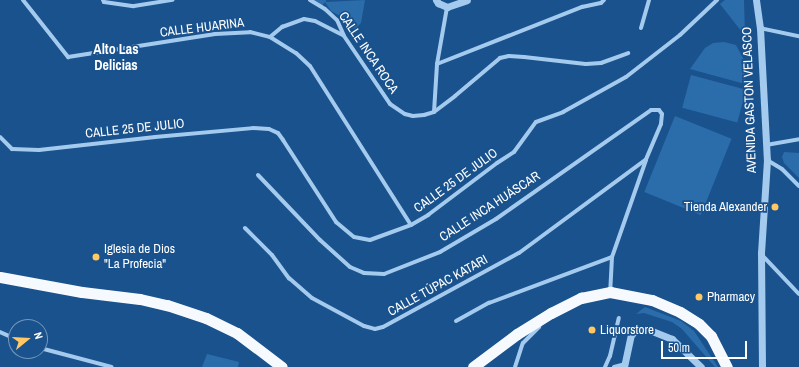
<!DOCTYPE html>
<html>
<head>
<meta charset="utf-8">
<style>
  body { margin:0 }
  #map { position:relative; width:799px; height:367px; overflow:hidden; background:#19528d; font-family:"Archivo Narrow",sans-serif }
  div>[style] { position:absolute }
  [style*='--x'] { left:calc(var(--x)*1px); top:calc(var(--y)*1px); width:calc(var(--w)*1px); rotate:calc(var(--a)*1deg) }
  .green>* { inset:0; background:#2b6dab; transform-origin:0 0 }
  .minor>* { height:4px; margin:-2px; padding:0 2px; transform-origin:2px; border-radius:2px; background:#a4caee }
  .tertiary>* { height:7px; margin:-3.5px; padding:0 3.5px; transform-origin:3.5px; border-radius:3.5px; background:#a4caee }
  .trunk>* { height:11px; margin:-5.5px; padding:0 5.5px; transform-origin:5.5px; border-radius:5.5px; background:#f6faff }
  .dots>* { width:11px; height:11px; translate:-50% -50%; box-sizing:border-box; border:2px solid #19528d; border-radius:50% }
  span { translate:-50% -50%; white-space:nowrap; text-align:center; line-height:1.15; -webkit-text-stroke:3.5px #19528d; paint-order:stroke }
  .street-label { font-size:13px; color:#fff }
  .poi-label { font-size:13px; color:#fff }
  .right { translate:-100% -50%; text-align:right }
  .left { translate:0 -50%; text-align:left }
  .neighbourhood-label { font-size:14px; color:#fff; font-weight:700 }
  .north { position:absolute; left:8px; top:319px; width:40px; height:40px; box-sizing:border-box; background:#19528d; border:1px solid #7597bb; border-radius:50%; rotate:72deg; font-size:11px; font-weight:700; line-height:16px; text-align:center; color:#fff }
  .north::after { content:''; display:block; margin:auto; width:14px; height:18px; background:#ffc862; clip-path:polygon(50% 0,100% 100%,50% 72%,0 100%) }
  .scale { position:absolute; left:661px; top:341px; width:86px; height:18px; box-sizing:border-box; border:2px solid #fff; border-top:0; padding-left:5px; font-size:12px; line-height:14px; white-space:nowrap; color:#fff; -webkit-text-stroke:3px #19528d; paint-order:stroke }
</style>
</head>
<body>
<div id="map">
  <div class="green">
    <i style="clip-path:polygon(310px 0,326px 0,326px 2px,365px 0,361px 23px,355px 29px,347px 27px,340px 16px,331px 11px,325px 2px,321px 7px)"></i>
    <i style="clip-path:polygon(725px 0,744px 0,745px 36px,720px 4px)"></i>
    <i style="clip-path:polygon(724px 42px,736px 45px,744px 60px,745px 84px,690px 69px,705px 48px,713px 43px)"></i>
    <i style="left:691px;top:75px;width:57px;height:34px;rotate:15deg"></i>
    <i style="left:675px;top:116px;width:61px;height:82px;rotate:22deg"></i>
    <i style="clip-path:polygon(784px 152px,799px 153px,799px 178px,784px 163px,782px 157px)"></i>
    <i style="clip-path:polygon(645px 307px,681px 321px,694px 331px,718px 367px,715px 367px,682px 329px,672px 322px,644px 313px,636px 314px)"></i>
    <i style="clip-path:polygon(207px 354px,239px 362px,238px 367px,202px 367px)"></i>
  </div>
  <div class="minor">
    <i style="--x:23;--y:0;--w:73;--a:51.7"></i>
    <i style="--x:68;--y:57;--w:149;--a:-8.9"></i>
    <i style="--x:215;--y:34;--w:35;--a:-3"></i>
    <i style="--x:250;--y:32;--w:21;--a:14"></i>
    <i style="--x:270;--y:37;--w:31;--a:32"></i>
    <i style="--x:296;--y:53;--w:19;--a:43"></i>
    <i style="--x:310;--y:66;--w:188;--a:57.6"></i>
    <i style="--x:103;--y:0;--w:2;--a:63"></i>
    <i style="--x:104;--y:2;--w:30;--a:8"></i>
    <i style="--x:134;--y:6;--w:39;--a:-9"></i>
    <i style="--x:310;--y:0;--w:17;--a:31"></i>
    <i style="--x:325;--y:9;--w:16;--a:43"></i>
    <i style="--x:337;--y:20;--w:17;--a:66"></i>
    <i style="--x:344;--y:36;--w:82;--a:55.9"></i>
    <i style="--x:390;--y:104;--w:18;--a:34"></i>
    <i style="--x:405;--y:114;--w:8;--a:14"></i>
    <i style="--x:413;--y:116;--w:11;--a:-5"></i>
    <i style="--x:424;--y:115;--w:10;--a:-17"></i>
    <i style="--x:434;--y:112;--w:26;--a:-37"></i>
    <i style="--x:455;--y:96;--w:59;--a:-40.2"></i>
    <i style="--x:500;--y:58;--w:9;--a:-13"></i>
    <i style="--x:509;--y:56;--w:15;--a:4"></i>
    <i style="--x:524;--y:57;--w:62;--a:6.4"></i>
    <i style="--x:586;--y:64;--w:15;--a:-4"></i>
    <i style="--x:601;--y:63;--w:29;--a:-20"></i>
    <i style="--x:641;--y:28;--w:29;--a:-74"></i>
    <i style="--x:760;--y:28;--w:40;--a:12"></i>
    <i style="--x:270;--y:37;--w:16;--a:-40"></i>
    <i style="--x:282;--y:27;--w:23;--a:-20"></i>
    <i style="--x:304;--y:19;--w:11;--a:10"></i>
    <i style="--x:315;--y:21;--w:31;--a:27"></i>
    <i style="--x:437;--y:64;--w:156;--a:-21.5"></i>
    <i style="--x:582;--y:7;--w:19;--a:-12"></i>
    <i style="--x:601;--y:3;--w:4;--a:-45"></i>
    <i style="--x:434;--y:112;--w:48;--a:-86.4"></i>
    <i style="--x:437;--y:64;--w:58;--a:-80"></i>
    <i style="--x:0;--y:137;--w:17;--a:45"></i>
    <i style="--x:12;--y:149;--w:27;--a:2"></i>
    <i style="--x:39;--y:150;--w:117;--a:-6.4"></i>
    <i style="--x:155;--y:137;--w:98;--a:-5.2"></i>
    <i style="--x:253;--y:128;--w:16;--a:4"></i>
    <i style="--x:269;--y:129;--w:10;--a:24"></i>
    <i style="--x:278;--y:133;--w:9;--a:54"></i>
    <i style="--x:283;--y:140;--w:98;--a:57.1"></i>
    <i style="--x:336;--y:222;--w:23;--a:40"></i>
    <i style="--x:354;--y:237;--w:16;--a:11"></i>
    <i style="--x:370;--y:240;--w:44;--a:-20.1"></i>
    <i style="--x:411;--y:225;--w:20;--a:-30"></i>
    <i style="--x:428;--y:215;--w:86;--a:-37"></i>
    <i style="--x:497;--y:163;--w:20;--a:-33"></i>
    <i style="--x:514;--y:152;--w:37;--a:-54"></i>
    <i style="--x:536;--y:122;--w:29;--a:-20"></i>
    <i style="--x:563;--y:112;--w:72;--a:-29.1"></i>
    <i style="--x:626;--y:77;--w:68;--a:-37.9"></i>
    <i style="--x:680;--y:35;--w:51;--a:-43.4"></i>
    <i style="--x:766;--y:145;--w:34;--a:-10"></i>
    <i style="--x:767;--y:160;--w:17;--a:31"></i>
    <i style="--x:782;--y:169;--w:24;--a:45"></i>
    <i style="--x:258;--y:175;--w:90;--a:46.4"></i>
    <i style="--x:320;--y:240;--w:40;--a:42"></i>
    <i style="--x:350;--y:267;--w:15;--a:23"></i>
    <i style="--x:364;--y:273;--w:20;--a:3"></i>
    <i style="--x:384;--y:274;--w:60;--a:-21.4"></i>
    <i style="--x:440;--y:252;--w:65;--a:-30.5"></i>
    <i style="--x:496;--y:219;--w:189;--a:-35.1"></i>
    <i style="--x:651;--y:110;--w:8;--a:0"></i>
    <i style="--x:659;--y:110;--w:5;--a:53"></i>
    <i style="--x:662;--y:114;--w:10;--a:96"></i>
    <i style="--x:661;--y:124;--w:39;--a:113"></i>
    <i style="--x:646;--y:160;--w:103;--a:109.3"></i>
    <i style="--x:612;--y:257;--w:34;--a:93"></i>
    <i style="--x:245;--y:228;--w:38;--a:45"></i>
    <i style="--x:272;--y:255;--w:29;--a:54"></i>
    <i style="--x:289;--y:278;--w:30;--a:41"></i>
    <i style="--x:312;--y:298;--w:59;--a:28.3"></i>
    <i style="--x:364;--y:326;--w:11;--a:15"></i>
    <i style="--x:375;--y:329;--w:8;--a:-14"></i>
    <i style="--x:383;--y:327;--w:155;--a:-28.6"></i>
    <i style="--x:519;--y:253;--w:157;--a:-36.4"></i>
    <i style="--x:761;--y:254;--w:55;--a:46.5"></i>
    <i style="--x:456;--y:321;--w:38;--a:-29"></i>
    <i style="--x:489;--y:303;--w:131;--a:-20.5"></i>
    <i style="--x:0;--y:332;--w:17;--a:24"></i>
    <i style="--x:40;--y:348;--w:74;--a:14.8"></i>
    <i style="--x:515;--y:367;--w:25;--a:-72"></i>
    <i style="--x:523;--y:343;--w:23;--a:-45"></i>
    <i style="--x:539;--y:327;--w:6;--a:-121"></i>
    <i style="--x:605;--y:367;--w:12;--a:-66"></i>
    <i style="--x:610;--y:356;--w:39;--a:-77"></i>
    <i style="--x:614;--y:367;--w:11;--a:-15"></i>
  </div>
  <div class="tertiary">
    <i style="--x:436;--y:0;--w:4;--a:56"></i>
    <i style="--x:438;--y:3;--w:10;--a:24"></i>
    <i style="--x:447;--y:7;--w:21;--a:-19"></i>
    <i style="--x:756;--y:0;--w:28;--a:82"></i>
    <i style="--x:760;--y:28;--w:132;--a:87"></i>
    <i style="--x:767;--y:160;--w:93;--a:93.7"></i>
    <i style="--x:761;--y:253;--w:114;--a:89.5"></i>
    <i style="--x:624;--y:367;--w:33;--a:-78"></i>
    <i style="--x:631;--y:335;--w:8;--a:-45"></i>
    <i style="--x:637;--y:329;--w:10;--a:0"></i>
    <i style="--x:647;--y:329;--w:27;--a:22"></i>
    <i style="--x:672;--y:339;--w:40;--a:44"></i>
  </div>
  <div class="trunk">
    <i style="--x:0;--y:277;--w:83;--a:10.4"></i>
    <i style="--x:82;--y:292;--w:58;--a:6.9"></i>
    <i style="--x:140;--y:299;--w:28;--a:13"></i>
    <i style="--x:167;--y:305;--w:41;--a:18.4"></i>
    <i style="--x:206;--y:318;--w:34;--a:26"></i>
    <i style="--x:237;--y:333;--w:56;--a:37.1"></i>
    <i style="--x:473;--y:367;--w:55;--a:-36.9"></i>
    <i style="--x:517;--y:334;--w:40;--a:-32"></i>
    <i style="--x:551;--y:313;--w:34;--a:-27"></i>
    <i style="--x:581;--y:298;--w:30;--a:-12"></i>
    <i style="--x:610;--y:292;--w:43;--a:10.8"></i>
    <i style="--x:652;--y:300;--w:30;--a:23"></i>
    <i style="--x:680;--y:312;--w:22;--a:32"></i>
    <i style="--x:699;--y:324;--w:17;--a:45"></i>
    <i style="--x:711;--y:336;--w:35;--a:63"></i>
  </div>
  <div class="dots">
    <i style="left:775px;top:207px;background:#ffc862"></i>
    <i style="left:96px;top:257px;background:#ffc862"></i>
    <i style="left:699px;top:297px;background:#ffc862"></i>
    <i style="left:592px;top:330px;background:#ffc862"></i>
  </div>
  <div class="street-label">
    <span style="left:202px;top:28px;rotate:-7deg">CALLE HUARINA</span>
    <span style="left:368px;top:53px;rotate:56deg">CALLE INCA ROCA</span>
    <span style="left:750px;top:100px;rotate:-92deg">AVENIDA GASTON VELASCO</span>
    <span style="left:135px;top:129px;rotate:-6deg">CALLE 25 DE JULIO</span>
    <span style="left:456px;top:181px;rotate:-36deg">CALLE 25 DE JULIO</span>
    <span style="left:490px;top:207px;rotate:-33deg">CALLE INCA HUÁSCAR</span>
    <span style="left:438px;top:286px;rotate:-29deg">CALLE TÚPAC KATARI</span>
  </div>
  <div class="poi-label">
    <span class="right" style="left:767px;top:207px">Tienda Alexander</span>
    <span class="left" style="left:104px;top:257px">Iglesia de Dios<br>"La Profecia"</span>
    <span class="left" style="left:707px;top:297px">Pharmacy</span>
    <span class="left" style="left:600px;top:330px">Liquorstore</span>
  </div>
  <div class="neighbourhood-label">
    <span style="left:116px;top:57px">Alto Las<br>Delicias</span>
  </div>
  <div class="north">N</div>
  <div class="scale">50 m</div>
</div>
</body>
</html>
